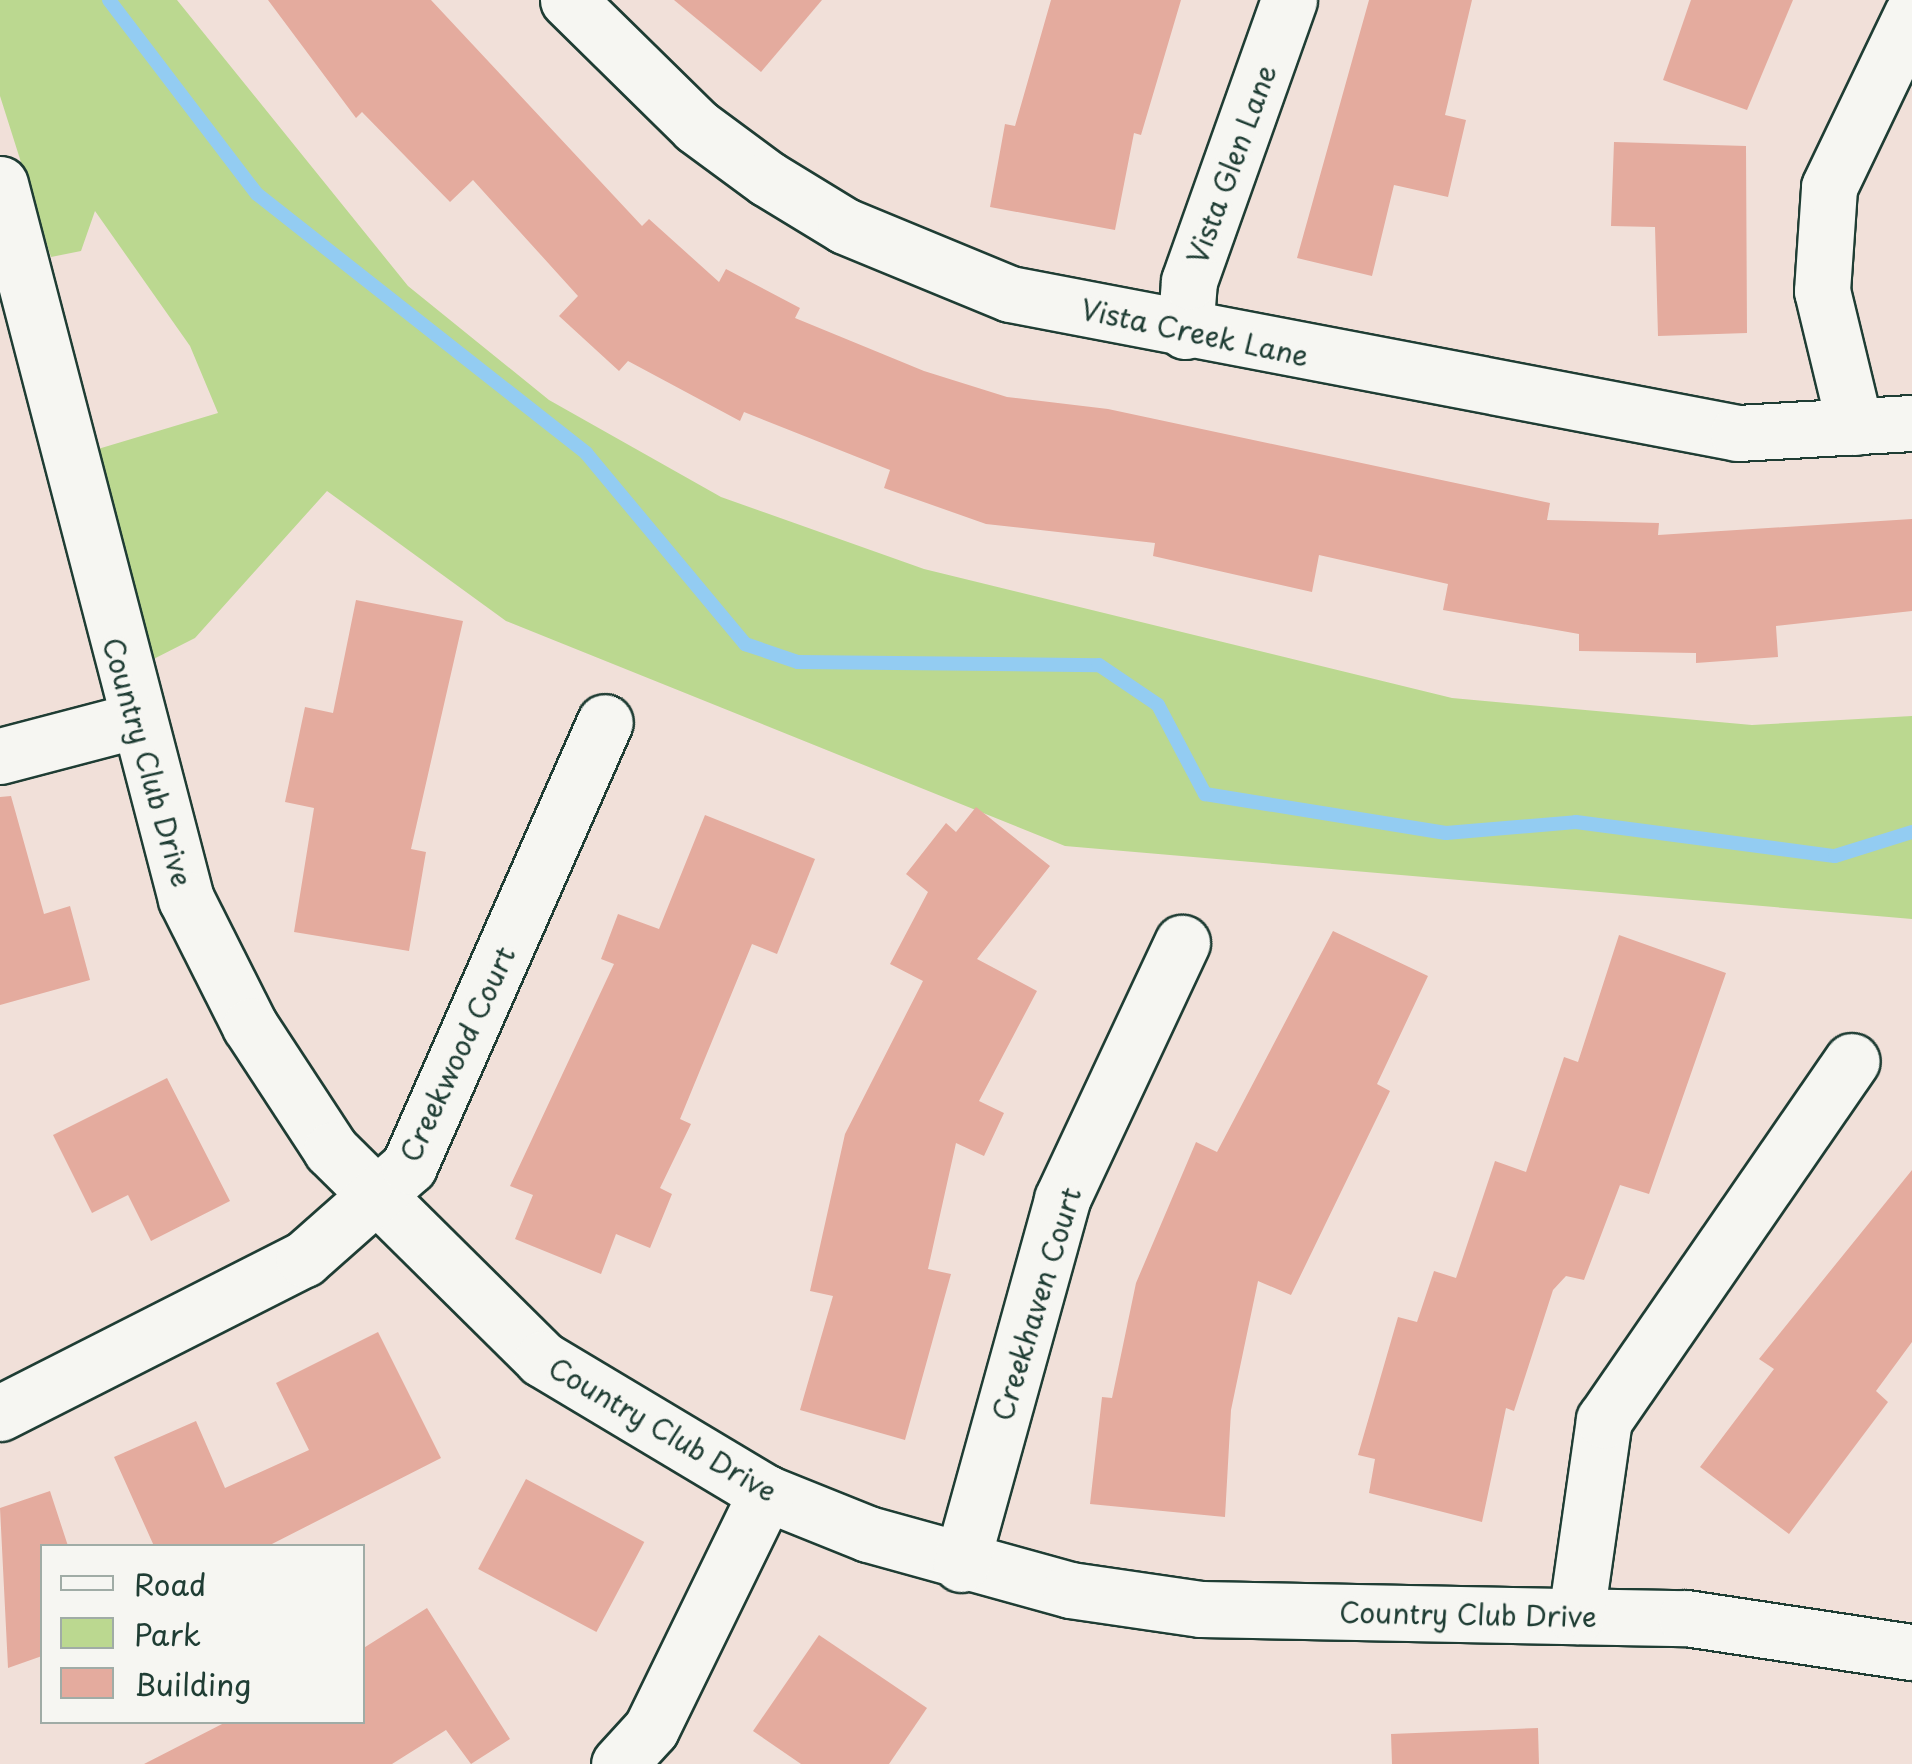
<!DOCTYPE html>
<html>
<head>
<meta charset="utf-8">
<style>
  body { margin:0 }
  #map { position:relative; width:1912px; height:1764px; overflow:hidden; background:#f1e0d9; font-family:"Playpen Sans",sans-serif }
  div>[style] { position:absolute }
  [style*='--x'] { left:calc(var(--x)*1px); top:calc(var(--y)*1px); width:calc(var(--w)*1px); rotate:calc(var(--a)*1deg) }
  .green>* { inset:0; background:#bbd890 }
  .stream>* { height:14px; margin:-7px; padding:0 7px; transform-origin:7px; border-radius:7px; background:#93ccf2 }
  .building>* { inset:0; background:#e4ab9e; transform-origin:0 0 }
  .roads { filter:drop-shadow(2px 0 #1f3d34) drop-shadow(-2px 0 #1f3d34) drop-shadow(0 2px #1f3d34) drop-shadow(0 -2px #1f3d34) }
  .minor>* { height:55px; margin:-27.5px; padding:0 27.5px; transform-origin:27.5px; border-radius:27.5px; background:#f6f6f2 }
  span { translate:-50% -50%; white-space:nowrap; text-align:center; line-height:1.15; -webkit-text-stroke:8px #f6f6f2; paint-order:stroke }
  .street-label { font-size:28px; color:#1f3d34 }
  .legend { position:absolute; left:40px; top:1544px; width:325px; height:180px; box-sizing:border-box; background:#f6f6f2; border:2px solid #a0aca6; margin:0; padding:12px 18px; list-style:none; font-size:30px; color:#1f3d34 }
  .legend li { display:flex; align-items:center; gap:20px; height:50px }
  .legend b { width:50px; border:2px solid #a0aca6 }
</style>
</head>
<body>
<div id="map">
  <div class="green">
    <i style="clip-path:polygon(0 0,177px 0,408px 286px,549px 400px,721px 497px,924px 569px,1452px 698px,1752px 725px,1912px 716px,1912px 919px,1065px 846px,506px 621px,327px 491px,195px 638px,122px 675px,68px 458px,218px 413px,190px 346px,95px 211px,81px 251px,51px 257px,0 96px)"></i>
  </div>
  <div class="stream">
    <i style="--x:109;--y:0;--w:244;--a:52.7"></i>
    <i style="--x:257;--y:194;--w:419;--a:38.2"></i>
    <i style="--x:586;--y:453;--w:249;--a:50.2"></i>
    <i style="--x:745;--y:644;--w:56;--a:18.8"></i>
    <i style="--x:798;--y:662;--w:301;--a:0.6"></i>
    <i style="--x:1099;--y:665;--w:71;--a:34.1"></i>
    <i style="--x:1158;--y:705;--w:101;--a:62.2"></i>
    <i style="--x:1205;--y:794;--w:244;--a:9.2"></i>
    <i style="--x:1446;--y:833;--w:130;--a:-4.8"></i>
    <i style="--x:1576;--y:822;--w:261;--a:7.5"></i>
    <i style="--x:1835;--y:856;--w:81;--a:-17.3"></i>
  </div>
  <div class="building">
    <i style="clip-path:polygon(268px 0,431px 0,642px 226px,649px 219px,719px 282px,726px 269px,800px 308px,795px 318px,924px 371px,1007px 397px,1108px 409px,1550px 503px,1547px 520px,1659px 523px,1658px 535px,1912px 519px,1912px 611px,1776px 626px,1778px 657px,1696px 663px,1696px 653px,1579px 651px,1579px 634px,1443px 610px,1448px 584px,1319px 555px,1312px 592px,1153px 556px,1155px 543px,986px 524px,884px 488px,890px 470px,744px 412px,740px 421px,628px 361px,619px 371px,559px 316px,578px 296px,473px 180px,450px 202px,362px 112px,356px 118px)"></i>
    <i style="clip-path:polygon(674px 0,822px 0,761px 72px)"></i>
    <i style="clip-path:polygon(1051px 0,1181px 0,1141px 135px,1134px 133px,1115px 230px,990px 207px,1005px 124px,1015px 126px)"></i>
    <i style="clip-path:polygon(1369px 0,1472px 0,1445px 115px,1466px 120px,1448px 197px,1394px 185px,1372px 276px,1297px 258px)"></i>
    <i style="clip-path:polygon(1691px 0,1793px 0,1747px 110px,1663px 80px)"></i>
    <i style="clip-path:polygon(1614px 142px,1746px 146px,1747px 333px,1658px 336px,1655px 227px,1611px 226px)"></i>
    <i style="clip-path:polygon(356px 600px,463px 621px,411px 849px,426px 852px,409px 951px,294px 932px,314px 808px,285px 802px,305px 707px,333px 713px)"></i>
    <i style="clip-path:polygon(11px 796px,44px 914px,70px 906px,90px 980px,0 1005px,0 797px)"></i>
    <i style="clip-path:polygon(976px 807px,1050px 866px,977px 959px,1037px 991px,979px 1101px,1004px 1113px,984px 1156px,956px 1143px,928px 1269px,951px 1274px,905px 1440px,800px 1410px,833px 1296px,810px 1291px,845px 1134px,923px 981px,890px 964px,928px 892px,906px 874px,946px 823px,956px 832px)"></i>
    <i style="clip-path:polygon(705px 815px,815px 859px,777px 954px,752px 944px,680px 1119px,691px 1124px,660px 1188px,672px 1194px,650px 1248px,616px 1234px,601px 1274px,515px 1239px,533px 1195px,510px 1186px,614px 964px,601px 959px,618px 914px,659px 929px)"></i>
    <i style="clip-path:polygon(1333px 931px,1428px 976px,1377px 1084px,1390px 1091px,1291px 1295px,1258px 1281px,1231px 1410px,1225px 1517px,1090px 1504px,1102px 1397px,1112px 1398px,1136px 1283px,1196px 1142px,1217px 1152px)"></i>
    <i style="clip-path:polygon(1619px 935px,1726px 973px,1649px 1194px,1620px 1185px,1584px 1280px,1566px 1276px,1553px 1290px,1514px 1411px,1506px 1408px,1482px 1522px,1369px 1493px,1375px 1459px,1358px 1455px,1398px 1317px,1417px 1322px,1434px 1271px,1456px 1278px,1495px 1161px,1526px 1172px,1564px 1057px,1578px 1062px)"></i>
    <i style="clip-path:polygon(167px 1078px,230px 1201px,151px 1241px,128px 1195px,92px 1213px,53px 1135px)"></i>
    <i style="clip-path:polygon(1912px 1170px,1912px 1342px,1876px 1391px,1888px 1402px,1789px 1534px,1700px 1467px,1774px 1369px,1759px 1359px)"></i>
    <i style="clip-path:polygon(378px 1332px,441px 1458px,268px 1546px,154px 1546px,114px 1457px,196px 1421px,225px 1488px,309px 1450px,276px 1383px)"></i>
    <i style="left:526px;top:1479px;width:134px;height:102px;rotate:28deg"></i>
    <i style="clip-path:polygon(50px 1491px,68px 1546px,42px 1546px,42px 1656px,8px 1668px,0 1508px)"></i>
    <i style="clip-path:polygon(427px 1608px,510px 1739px,471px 1764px,446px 1730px,392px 1764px,144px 1764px,226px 1722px,362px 1722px,362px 1649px)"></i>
    <i style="clip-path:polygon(819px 1635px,927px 1708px,889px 1764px,801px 1764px,753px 1731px)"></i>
    <i style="clip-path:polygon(1538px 1728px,1539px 1764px,1392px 1764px,1391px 1734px)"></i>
  </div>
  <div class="roads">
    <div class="minor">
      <i style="--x:568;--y:0;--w:180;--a:44.5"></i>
      <i style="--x:696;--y:126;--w:89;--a:36.4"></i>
      <i style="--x:768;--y:179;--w:90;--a:31.4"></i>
      <i style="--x:845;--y:226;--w:178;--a:22.4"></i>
      <i style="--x:1010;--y:294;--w:741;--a:10.81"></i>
      <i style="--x:1738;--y:433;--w:174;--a:-3.3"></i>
      <i style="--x:0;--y:184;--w:739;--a:75.42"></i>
      <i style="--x:186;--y:899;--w:142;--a:63.3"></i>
      <i style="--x:250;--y:1026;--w:148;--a:56.8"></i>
      <i style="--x:331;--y:1150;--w:297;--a:44.7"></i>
      <i style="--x:542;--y:1359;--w:261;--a:30.9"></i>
      <i style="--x:766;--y:1493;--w:110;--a:21.9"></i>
      <i style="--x:868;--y:1534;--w:210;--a:15.5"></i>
      <i style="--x:1070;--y:1590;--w:132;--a:8.3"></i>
      <i style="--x:1201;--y:1609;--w:485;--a:1.1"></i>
      <i style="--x:1686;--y:1618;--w:229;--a:8.6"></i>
      <i style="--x:1185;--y:331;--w:50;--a:-85.4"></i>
      <i style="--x:1189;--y:281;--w:298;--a:-70.4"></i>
      <i style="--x:1855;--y:427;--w:140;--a:-103.6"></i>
      <i style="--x:1822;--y:291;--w:104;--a:-86.1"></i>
      <i style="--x:1829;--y:187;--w:192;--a:-64.4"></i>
      <i style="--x:0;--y:756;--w:138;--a:-14.7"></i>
      <i style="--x:0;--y:1413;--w:341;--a:-26.9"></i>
      <i style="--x:304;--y:1259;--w:140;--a:-41.5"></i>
      <i style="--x:409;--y:1166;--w:485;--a:-66.2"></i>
      <i style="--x:961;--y:1564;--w:379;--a:-74.5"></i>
      <i style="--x:1062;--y:1199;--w:283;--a:-64.9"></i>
      <i style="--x:1576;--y:1616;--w:198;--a:-81.9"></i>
      <i style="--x:1604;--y:1420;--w:436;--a:-55.4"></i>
      <i style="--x:619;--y:1764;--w:47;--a:-47.6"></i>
      <i style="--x:651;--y:1729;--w:263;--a:-64"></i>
    </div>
  </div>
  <div class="street-label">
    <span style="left:1231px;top:164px;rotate:-70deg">Vista Glen Lane</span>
    <span style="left:1195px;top:332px;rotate:12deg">Vista Creek Lane</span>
    <span style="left:148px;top:762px;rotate:74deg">Country Club Drive</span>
    <span style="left:457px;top:1054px;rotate:-65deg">Creekwood Court</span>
    <span style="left:1036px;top:1304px;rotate:-73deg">Creekhaven Court</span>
    <span style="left:663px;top:1429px;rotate:30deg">Country Club Drive</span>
    <span style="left:1468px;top:1614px;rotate:1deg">Country Club Drive</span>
  </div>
  <ul class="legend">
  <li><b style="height:12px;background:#f6f6f2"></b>Road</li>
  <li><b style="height:28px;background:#bbd890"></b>Park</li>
  <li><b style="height:28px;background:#e4ab9e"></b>Building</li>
  </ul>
</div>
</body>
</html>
